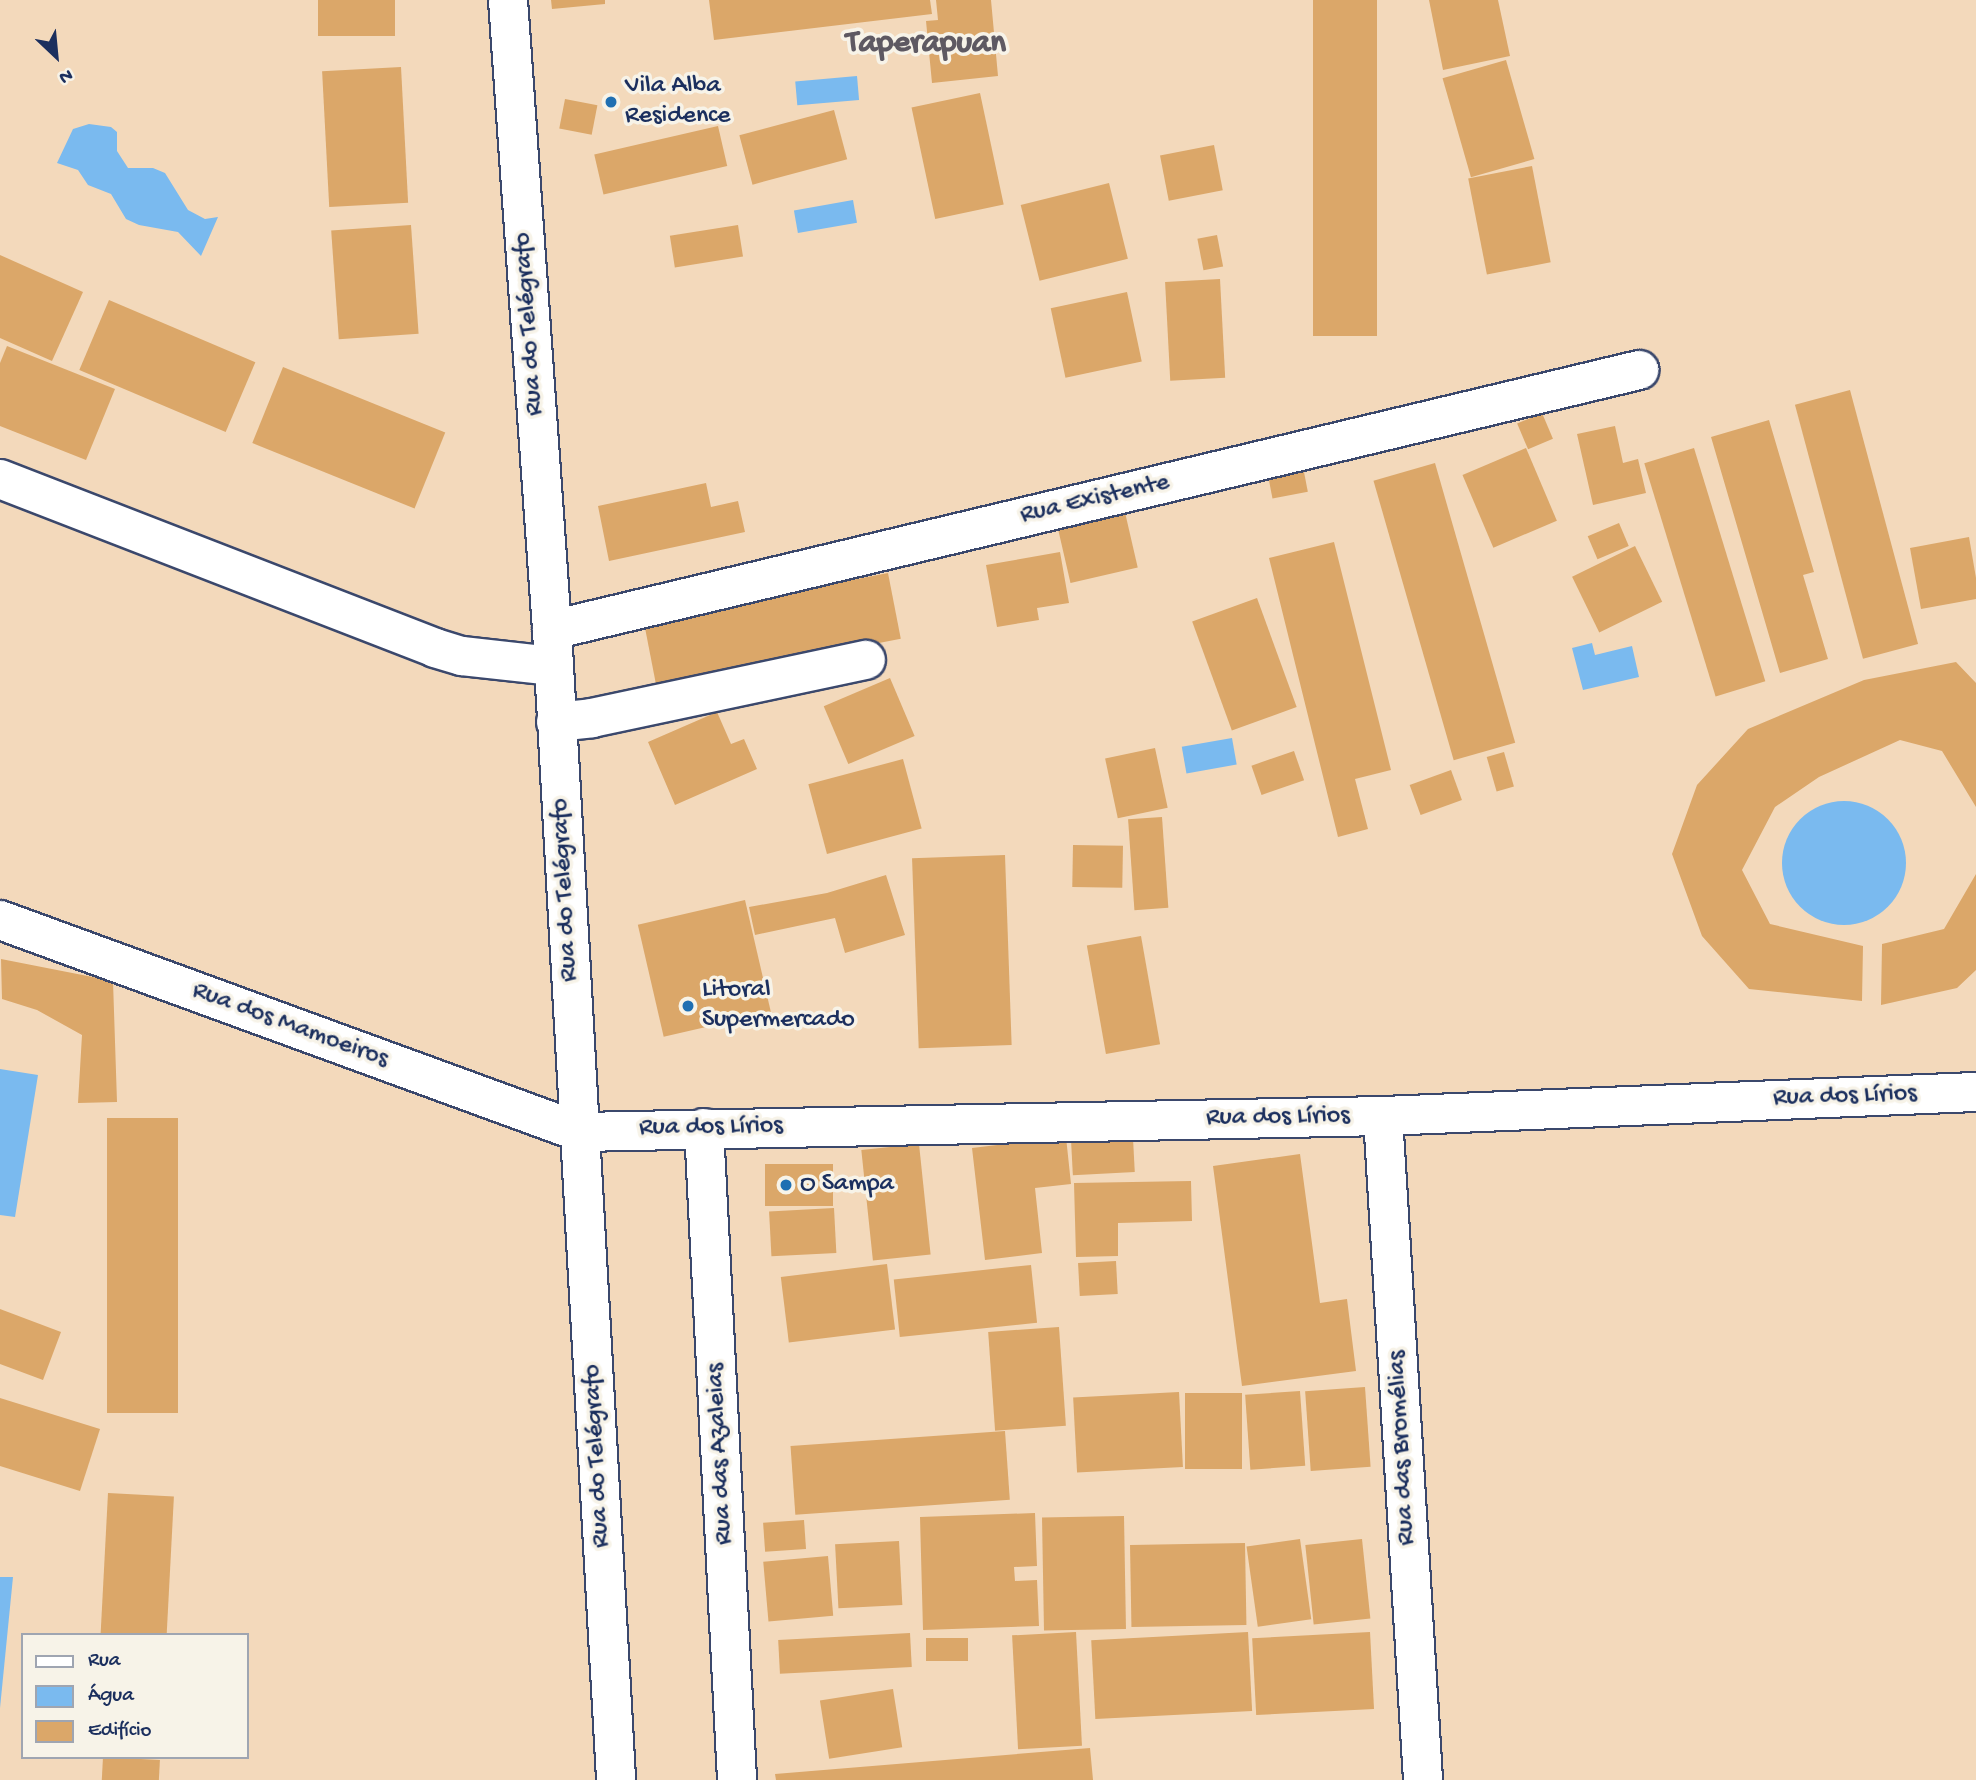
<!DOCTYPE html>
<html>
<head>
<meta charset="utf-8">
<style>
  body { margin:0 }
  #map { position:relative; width:1976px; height:1780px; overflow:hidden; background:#f3d9bb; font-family:"Gochi Hand",sans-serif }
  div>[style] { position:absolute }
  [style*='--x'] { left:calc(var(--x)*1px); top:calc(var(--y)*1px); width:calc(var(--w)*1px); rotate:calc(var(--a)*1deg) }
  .water>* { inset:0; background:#7abaef; transform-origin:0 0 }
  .round { border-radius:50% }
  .building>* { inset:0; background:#dba769; transform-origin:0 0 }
  .roads { filter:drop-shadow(2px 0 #3b486c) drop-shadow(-2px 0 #3b486c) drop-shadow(0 2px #3b486c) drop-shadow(0 -2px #3b486c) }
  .minor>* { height:38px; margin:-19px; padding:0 19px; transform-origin:19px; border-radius:19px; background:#fff }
  .dots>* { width:19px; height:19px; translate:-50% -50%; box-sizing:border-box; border:4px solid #f7f3e8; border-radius:50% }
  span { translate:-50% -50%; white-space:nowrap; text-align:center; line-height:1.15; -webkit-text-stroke:7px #f7f3e8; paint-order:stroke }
  .poi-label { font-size:26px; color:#1b2f5e }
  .left { translate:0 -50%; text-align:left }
  .street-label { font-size:26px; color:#1b2f5e }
  .district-label { font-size:33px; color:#5e5962; font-weight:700 }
  .legend { position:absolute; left:21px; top:1633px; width:228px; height:126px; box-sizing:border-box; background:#f7f3e8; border:2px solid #9fa5b1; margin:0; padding:9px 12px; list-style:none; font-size:21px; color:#1b2f5e }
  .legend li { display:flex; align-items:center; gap:14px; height:35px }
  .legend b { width:35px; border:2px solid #9fa5b1 }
  .north { position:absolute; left:21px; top:21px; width:70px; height:70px; -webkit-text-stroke:5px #f7f3e8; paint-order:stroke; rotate:154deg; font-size:19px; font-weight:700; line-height:28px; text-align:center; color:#1b2f5e }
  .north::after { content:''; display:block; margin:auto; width:24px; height:32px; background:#1b2f5e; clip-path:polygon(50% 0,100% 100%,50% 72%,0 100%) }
</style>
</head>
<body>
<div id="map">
  <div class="water">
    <i style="left:857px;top:76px;width:24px;height:62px;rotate:85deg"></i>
    <i style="clip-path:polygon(89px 124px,111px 127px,117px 132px,117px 151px,128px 168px,153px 168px,165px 173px,188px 210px,205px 219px,218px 217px,201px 256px,178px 232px,139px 225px,126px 219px,111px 194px,88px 185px,78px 170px,57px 163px,73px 129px)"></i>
    <i style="left:853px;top:200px;width:23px;height:60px;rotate:80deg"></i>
    <i style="clip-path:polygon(1592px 643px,1595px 655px,1632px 646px,1639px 677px,1583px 690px,1572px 648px)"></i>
    <i style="left:1232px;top:738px;width:27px;height:51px;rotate:80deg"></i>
    <i class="round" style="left:1782px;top:801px;width:124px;height:124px"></i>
    <i style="clip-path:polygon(0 1069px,38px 1075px,15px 1217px,0 1215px)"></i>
    <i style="clip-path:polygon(0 1577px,13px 1577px,0 1708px)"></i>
  </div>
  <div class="building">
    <i style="left:318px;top:0;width:77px;height:36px"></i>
    <i style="clip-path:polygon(551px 0,605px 0,605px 4px,552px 9px)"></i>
    <i style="clip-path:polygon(709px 0,930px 0,932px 14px,714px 40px)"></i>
    <i style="clip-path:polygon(936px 0,991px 0,998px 76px,932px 83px,926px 21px,938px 20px)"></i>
    <i style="left:1313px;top:0;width:64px;height:336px"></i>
    <i style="clip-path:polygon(1429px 0,1498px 0,1510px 56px,1443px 70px)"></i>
    <i style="left:1506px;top:60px;width:103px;height:66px;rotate:74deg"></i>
    <i style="left:401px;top:67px;width:136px;height:79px;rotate:87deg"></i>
    <i style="left:980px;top:93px;width:114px;height:70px;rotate:78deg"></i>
    <i style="left:565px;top:99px;width:33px;height:30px;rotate:11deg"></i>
    <i style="left:834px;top:110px;width:51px;height:98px;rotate:75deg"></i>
    <i style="left:718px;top:126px;width:41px;height:127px;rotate:77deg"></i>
    <i style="left:1214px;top:145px;width:46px;height:55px;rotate:79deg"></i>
    <i style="left:1532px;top:166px;width:98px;height:65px;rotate:79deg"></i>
    <i style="left:1109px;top:183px;width:78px;height:91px;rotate:76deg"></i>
    <i style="left:411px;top:225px;width:109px;height:80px;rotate:86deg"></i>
    <i style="left:738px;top:225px;width:32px;height:69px;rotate:81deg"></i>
    <i style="left:1217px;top:235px;width:32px;height:20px;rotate:79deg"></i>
    <i style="clip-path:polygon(0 255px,83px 292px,52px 361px,0 338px)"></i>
    <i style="left:1220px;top:279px;width:99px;height:55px;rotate:87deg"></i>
    <i style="left:1127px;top:292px;width:71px;height:78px;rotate:78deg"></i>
    <i style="left:109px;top:300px;width:159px;height:76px;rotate:23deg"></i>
    <i style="clip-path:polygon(7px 346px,115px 389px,86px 460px,0 426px,0 363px)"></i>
    <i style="left:283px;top:367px;width:175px;height:82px;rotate:22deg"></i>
    <i style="left:1850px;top:390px;width:263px;height:57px;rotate:75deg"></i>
    <i style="left:1542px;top:413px;width:28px;height:27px;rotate:67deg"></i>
    <i style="clip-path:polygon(1769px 420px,1814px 572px,1803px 575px,1828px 659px,1780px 673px,1711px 437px)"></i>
    <i style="clip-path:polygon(1615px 426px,1623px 463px,1638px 459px,1646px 493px,1593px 505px,1577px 434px)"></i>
    <i style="left:1526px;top:448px;width:79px;height:69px;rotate:67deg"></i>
    <i style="left:1694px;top:448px;width:244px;height:52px;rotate:73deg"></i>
    <i style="left:1435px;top:463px;width:291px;height:64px;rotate:74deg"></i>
    <i style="left:1304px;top:472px;width:20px;height:36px;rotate:79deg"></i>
    <i style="clip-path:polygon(706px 483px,711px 507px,738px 501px,745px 532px,609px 561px,598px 506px)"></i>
    <i style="left:1124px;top:508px;width:61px;height:69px;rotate:77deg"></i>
    <i style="left:1619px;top:523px;width:25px;height:34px;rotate:67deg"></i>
    <i style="clip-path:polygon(1969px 537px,1976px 578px,1976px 599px,1921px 609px,1910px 548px)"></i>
    <i style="clip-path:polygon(1334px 542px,1391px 770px,1355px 779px,1368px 829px,1338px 837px,1269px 558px)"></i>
    <i style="left:1635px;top:546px;width:62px;height:70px;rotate:64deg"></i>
    <i style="clip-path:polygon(1060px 552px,1069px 603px,1037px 608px,1039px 620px,997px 627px,986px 565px)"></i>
    <i style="left:888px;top:573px;width:67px;height:249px;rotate:79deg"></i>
    <i style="left:1257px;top:598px;width:116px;height:69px;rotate:70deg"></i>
    <i style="clip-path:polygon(1956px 662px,1976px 683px,1976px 807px,1942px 751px,1900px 740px,1819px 777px,1775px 807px,1742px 870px,1770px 924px,1863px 946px,1862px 1001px,1749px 989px,1702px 936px,1672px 854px,1697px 785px,1748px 729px,1864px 680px)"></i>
    <i style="left:890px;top:678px;width:63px;height:72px;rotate:67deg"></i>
    <i style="clip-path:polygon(717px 712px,731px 744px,744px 739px,757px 769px,675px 805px,648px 742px)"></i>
    <i style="left:1155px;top:748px;width:61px;height:51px;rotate:78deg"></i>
    <i style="left:1294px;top:751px;width:31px;height:45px;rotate:71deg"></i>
    <i style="left:1504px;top:752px;width:36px;height:18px;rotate:74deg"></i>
    <i style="left:903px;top:759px;width:72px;height:98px;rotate:75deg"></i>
    <i style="left:1451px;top:770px;width:32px;height:44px;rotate:70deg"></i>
    <i style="left:1162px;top:817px;width:91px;height:34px;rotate:86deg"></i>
    <i style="left:1073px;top:845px;width:50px;height:42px;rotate:1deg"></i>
    <i style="left:1005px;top:855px;width:190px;height:93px;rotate:88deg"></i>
    <i style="clip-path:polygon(1976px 874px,1976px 970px,1957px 988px,1881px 1005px,1882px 944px,1944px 929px)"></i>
    <i style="clip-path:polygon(886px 875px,905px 935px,845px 953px,835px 918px,755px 935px,749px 907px,827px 893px)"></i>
    <i style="left:745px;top:900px;width:115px;height:110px;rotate:77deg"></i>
    <i style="left:1141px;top:936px;width:110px;height:55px;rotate:80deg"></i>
    <i style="clip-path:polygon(1px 959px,113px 981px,117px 1102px,78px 1103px,82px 1035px,37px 1010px,2px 999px)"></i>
    <i style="left:178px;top:1118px;width:295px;height:71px;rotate:90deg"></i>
    <i style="clip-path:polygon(1066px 1137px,1071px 1184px,1035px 1188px,1042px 1253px,985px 1260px,972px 1148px)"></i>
    <i style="left:1133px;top:1138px;width:34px;height:62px;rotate:87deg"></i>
    <i style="left:919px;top:1144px;width:111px;height:58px;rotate:84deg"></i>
    <i style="clip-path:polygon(1300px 1154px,1320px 1303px,1347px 1299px,1356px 1371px,1242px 1386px,1213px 1166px)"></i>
    <i style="left:765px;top:1164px;width:68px;height:42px"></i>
    <i style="clip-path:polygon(1191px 1181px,1192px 1221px,1118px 1223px,1118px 1256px,1076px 1257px,1074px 1183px)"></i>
    <i style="left:834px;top:1208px;width:45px;height:65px;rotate:87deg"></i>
    <i style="left:1116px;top:1261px;width:33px;height:38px;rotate:87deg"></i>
    <i style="left:887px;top:1264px;width:66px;height:107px;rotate:83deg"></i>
    <i style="left:1031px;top:1265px;width:58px;height:138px;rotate:84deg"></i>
    <i style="clip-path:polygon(0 1309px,61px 1332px,43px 1380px,0 1364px)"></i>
    <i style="left:1059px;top:1327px;width:99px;height:71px;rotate:86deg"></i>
    <i style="left:1365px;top:1387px;width:80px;height:60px;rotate:86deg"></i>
    <i style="left:1300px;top:1391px;width:75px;height:55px;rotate:86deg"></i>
    <i style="left:1179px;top:1392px;width:75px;height:106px;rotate:87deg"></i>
    <i style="left:1242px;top:1393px;width:76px;height:57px;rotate:90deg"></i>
    <i style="clip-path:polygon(0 1398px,100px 1429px,80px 1491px,0 1466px)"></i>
    <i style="left:1005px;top:1431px;width:69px;height:215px;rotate:86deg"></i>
    <i style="left:108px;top:1493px;width:66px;height:142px;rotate:3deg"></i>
    <i style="clip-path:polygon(1035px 1513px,1037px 1566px,1014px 1567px,1015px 1581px,1037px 1580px,1039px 1626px,923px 1630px,920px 1517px)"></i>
    <i style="left:1124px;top:1516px;width:113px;height:82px;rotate:89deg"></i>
    <i style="left:804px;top:1520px;width:29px;height:41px;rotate:86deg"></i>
    <i style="left:1300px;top:1539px;width:81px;height:54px;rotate:82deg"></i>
    <i style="left:1362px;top:1539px;width:80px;height:57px;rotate:84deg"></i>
    <i style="left:899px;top:1541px;width:64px;height:64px;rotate:87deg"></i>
    <i style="left:1245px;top:1543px;width:82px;height:115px;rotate:89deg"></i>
    <i style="left:828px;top:1556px;width:60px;height:65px;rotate:85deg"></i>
    <i style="left:1076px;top:1632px;width:114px;height:64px;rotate:87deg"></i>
    <i style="left:1248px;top:1632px;width:79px;height:157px;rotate:87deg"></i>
    <i style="left:1370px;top:1632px;width:77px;height:118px;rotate:87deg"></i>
    <i style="left:910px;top:1633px;width:34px;height:132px;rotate:87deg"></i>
    <i style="left:926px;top:1638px;width:42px;height:23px"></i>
    <i style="left:893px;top:1689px;width:59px;height:74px;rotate:81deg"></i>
    <i style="clip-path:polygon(1090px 1748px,1093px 1780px,776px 1780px,775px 1774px)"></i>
    <i style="left:103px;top:1757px;width:57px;height:23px;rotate:3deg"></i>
  </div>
  <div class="roads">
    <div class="minor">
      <i style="--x:508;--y:0;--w:632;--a:86"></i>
      <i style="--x:552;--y:630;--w:1152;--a:86.81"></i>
      <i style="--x:0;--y:479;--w:467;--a:21.2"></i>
      <i style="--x:435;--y:648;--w:28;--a:17"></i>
      <i style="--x:462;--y:656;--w:92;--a:6.3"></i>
      <i style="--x:552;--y:630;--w:1118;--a:-13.45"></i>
      <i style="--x:556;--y:722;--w:36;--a:-6"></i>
      <i style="--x:592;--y:718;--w:280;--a:-12"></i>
      <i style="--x:0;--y:920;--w:618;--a:20.08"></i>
      <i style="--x:580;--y:1132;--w:803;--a:-1.14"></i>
      <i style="--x:1383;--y:1116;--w:593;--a:-2.32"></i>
      <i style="--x:1383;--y:1116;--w:665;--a:86.55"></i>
      <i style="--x:704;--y:1128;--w:653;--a:87.1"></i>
    </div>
  </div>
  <div class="dots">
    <i style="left:611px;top:102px;background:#1f6fb2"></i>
    <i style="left:688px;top:1006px;background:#1f6fb2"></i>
    <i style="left:786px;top:1185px;background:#1f6fb2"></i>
  </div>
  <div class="poi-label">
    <span class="left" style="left:625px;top:102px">Vila Alba<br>Residence</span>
    <span class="left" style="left:702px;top:1006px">Litoral<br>Supermercado</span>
    <span class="left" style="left:800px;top:1185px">O Sampa</span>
  </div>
  <div class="street-label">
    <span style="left:530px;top:324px;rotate:-94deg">Rua do Telégrafo</span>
    <span style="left:1095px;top:500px;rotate:-13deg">Rua Existente</span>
    <span style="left:566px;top:890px;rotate:-93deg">Rua do Telégrafo</span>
    <span style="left:290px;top:1026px;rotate:20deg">Rua dos Mamoeiros</span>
    <span style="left:1845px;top:1097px;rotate:-2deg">Rua dos Lírios</span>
    <span style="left:1278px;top:1118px;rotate:-1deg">Rua dos Lírios</span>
    <span style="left:711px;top:1128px;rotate:-1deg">Rua dos Lírios</span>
    <span style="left:1403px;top:1448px;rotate:-93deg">Rua das Bromélias</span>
    <span style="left:721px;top:1454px;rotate:-93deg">Rua das Azaleias</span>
    <span style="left:598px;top:1456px;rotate:-93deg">Rua do Telégrafo</span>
  </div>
  <div class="district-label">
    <span style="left:926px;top:45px">Taperapuan</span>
  </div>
  <ul class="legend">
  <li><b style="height:9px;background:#fff"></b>Rua</li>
  <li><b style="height:19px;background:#7abaef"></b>Água</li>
  <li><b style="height:19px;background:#dba769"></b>Edifício</li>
  </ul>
  <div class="north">N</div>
</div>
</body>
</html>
